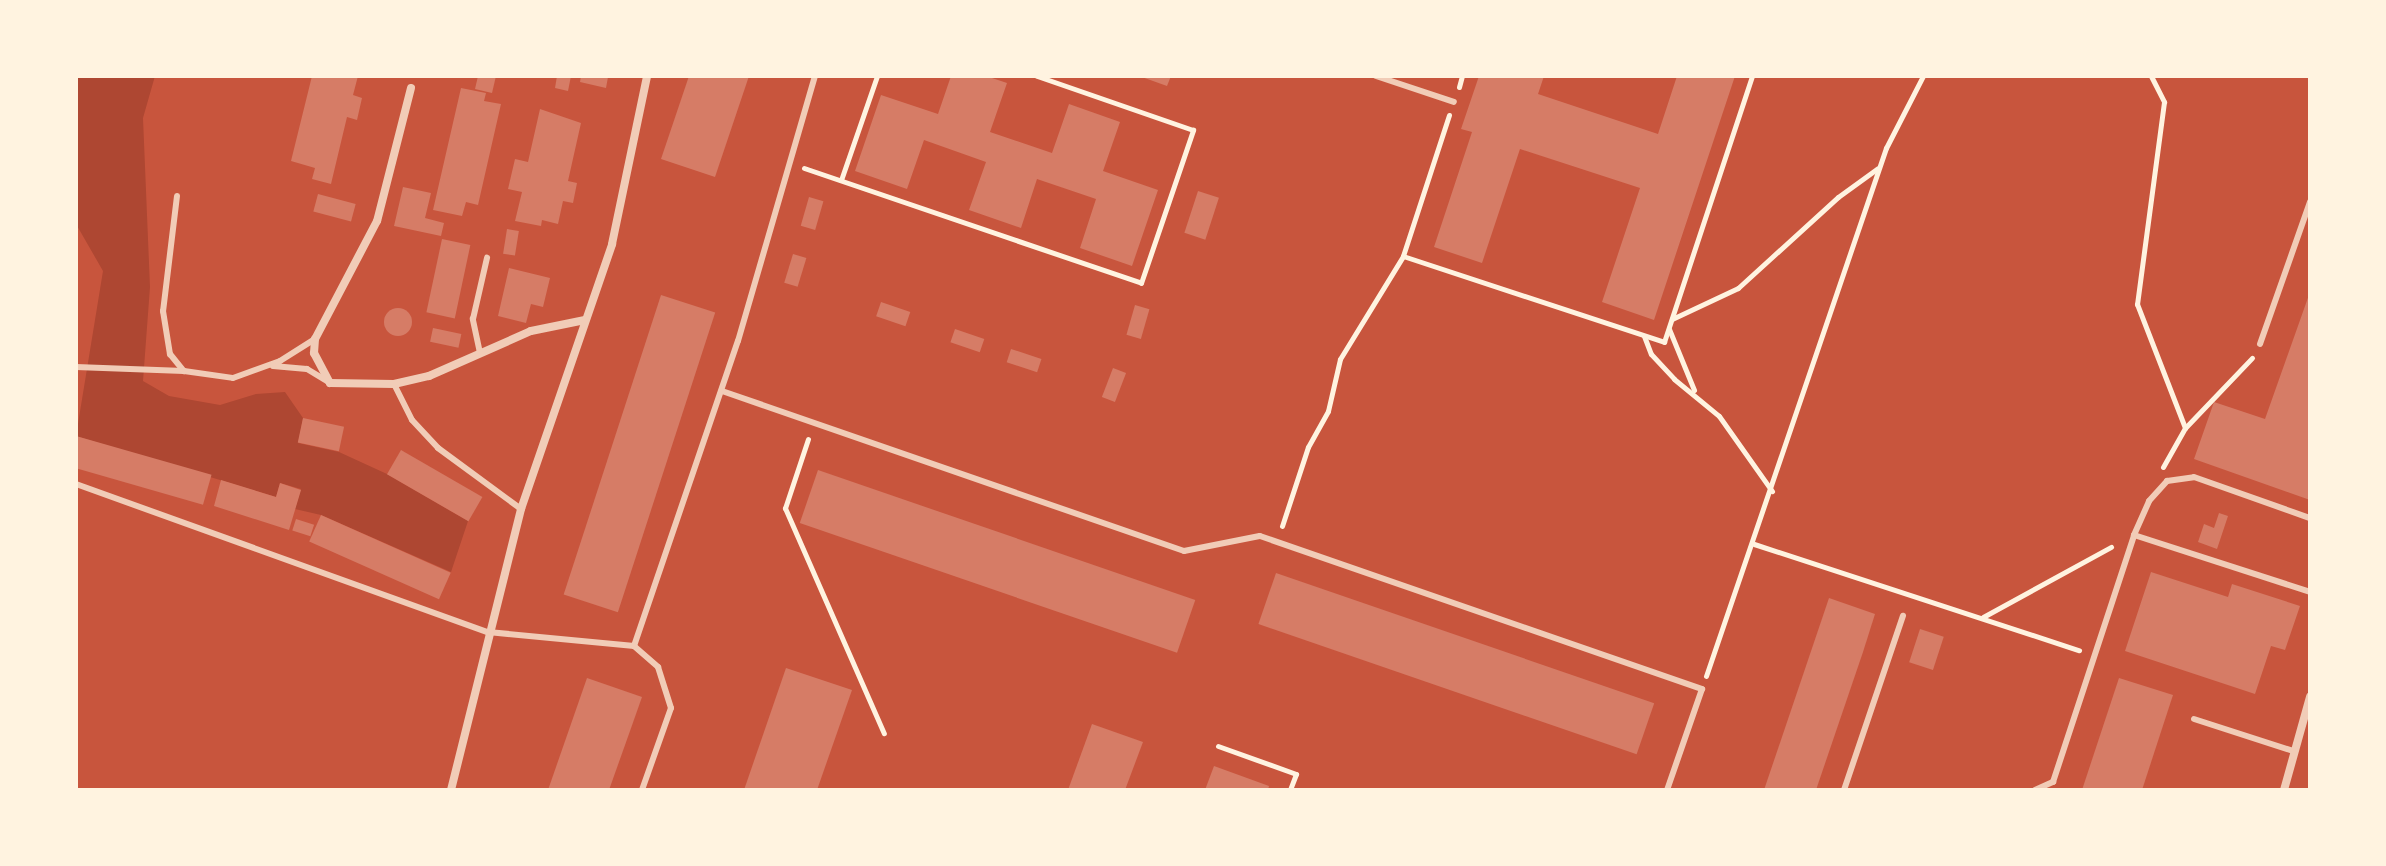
<!DOCTYPE html>
<html>
<head>
<meta charset="utf-8">
<style>
  body { margin:0 }
  #map { position:relative; width:2386px; height:866px; overflow:hidden; background:#c8553d; font-family:"Nunito Sans",sans-serif }
  div>[style] { position:absolute }
  [style*='--x'] { left:calc(var(--x)*1px); top:calc(var(--y)*1px); width:calc(var(--w)*1px); rotate:calc(var(--a)*1deg) }
  .green>* { inset:0; background:#ae4732 }
  .building>* { inset:0; background:#d67c66; transform-origin:0 0 }
  .round { border-radius:50% }
  .path>* { height:5px; margin:-2.5px; padding:0 2.5px; transform-origin:2.5px; border-radius:2.5px; background:#fff3e0 }
  .service>* { height:6px; margin:-3px; padding:0 3px; transform-origin:3px; border-radius:3px; background:#f1ccb7 }
  .minor>* { height:8px; margin:-4px; padding:0 4px; transform-origin:4px; border-radius:4px; background:#f1ccb7 }
  span { translate:-50% -50%; white-space:nowrap; text-align:center; line-height:1.15; -webkit-text-stroke:6px #fff3e0; paint-order:stroke }
  .frame { position:absolute; inset:0; border:78px solid #fff3e0; pointer-events:none }
</style>
</head>
<body>
<div id="map">
  <div class="green">
    <i style="clip-path:polygon(76px 76px,155px 76px,143px 118px,150px 287px,143px 381px,169px 396px,220px 405px,256px 394px,285px 392px,303px 418px,298px 443px,339px 452px,387px 474px,468px 521px,451px 572px,321px 515px,295px 509px,301px 489px,280px 483px,276px 497px,76px 436px,103px 271px,76px 224px)"></i>
  </div>
  <div class="building">
    <i style="clip-path:polygon(312px 76px,358px 76px,353px 95px,362px 98px,357px 120px,347px 117px,331px 184px,312px 179px,315px 168px,291px 161px)"></i>
    <i style="clip-path:polygon(478px 76px,496px 76px,492px 93px,475px 89px)"></i>
    <i style="clip-path:polygon(557px 76px,571px 76px,568px 91px,555px 88px)"></i>
    <i style="clip-path:polygon(581px 76px,616px 76px,608px 77px,606px 88px,580px 82px)"></i>
    <i style="clip-path:polygon(689px 76px,749px 76px,715px 177px,661px 159px)"></i>
    <i style="clip-path:polygon(951px 76px,986px 76px,1007px 83px,990px 132px,1052px 153px,1069px 104px,1120px 122px,1103px 171px,1158px 190px,1132px 266px,1080px 248px,1096px 199px,1037px 179px,1021px 228px,969px 210px,986px 162px,924px 140px,907px 189px,855px 171px,881px 95px,938px 114px)"></i>
    <i style="clip-path:polygon(1139px 76px,1171px 76px,1167px 86px)"></i>
    <i style="clip-path:polygon(1479px 76px,1544px 76px,1538px 94px,1658px 134px,1677px 76px,1735px 76px,1654px 320px,1602px 302px,1640px 188px,1520px 149px,1482px 263px,1434px 247px,1472px 132px,1461px 129px)"></i>
    <i style="clip-path:polygon(461px 88px,486px 93px,484px 101px,501px 104px,478px 205px,466px 202px,462px 216px,433px 210px)"></i>
    <i style="clip-path:polygon(540px 109px,581px 123px,568px 181px,577px 183px,573px 203px,563px 201px,558px 224px,542px 220px,541px 226px,515px 221px,522px 192px,508px 189px,515px 159px,528px 162px)"></i>
    <i style="clip-path:polygon(403px 187px,431px 193px,425px 218px,444px 223px,441px 236px,394px 226px)"></i>
    <i style="left:1198px;top:191px;width:22px;height:44px;rotate:18deg"></i>
    <i style="left:318px;top:194px;width:39px;height:18px;rotate:15deg"></i>
    <i style="left:809px;top:197px;width:15px;height:30px;rotate:16deg"></i>
    <i style="left:507px;top:229px;width:12px;height:25px;rotate:9deg"></i>
    <i style="left:442px;top:239px;width:29px;height:75px;rotate:12deg"></i>
    <i style="left:793px;top:254px;width:14px;height:30px;rotate:17deg"></i>
    <i style="clip-path:polygon(509px 268px,550px 278px,543px 307px,531px 304px,526px 323px,498px 316px)"></i>
    <i style="clip-path:polygon(2310px 292px,2310px 500px,2194px 459px,2214px 402px,2265px 419px)"></i>
    <i style="left:661px;top:295px;width:57px;height:315px;rotate:18deg"></i>
    <i style="left:881px;top:302px;width:31px;height:15px;rotate:19deg"></i>
    <i style="left:1135px;top:305px;width:15px;height:31px;rotate:16deg"></i>
    <i class="round" style="left:384px;top:308px;width:28px;height:28px"></i>
    <i style="left:433px;top:328px;width:29px;height:14px;rotate:12deg"></i>
    <i style="left:955px;top:329px;width:31px;height:14px;rotate:19deg"></i>
    <i style="left:1011px;top:349px;width:32px;height:14px;rotate:18deg"></i>
    <i style="left:1113px;top:368px;width:14px;height:31px;rotate:21deg"></i>
    <i style="left:303px;top:418px;width:42px;height:25px;rotate:12deg"></i>
    <i style="left:76px;top:436px;width:141px;height:31px;rotate:16deg"></i>
    <i style="left:401px;top:450px;width:94px;height:28px;rotate:30deg"></i>
    <i style="left:818px;top:470px;width:399px;height:56px;rotate:19deg"></i>
    <i style="clip-path:polygon(221px 480px,276px 497px,280px 483px,301px 490px,289px 530px,214px 506px)"></i>
    <i style="clip-path:polygon(2219px 513px,2228px 516px,2217px 549px,2198px 542px,2204px 524px,2214px 528px)"></i>
    <i style="left:321px;top:515px;width:142px;height:29px;rotate:24deg"></i>
    <i style="left:296px;top:519px;width:19px;height:12px;rotate:18deg"></i>
    <i style="clip-path:polygon(2151px 572px,2228px 597px,2232px 584px,2300px 606px,2285px 650px,2271px 646px,2255px 694px,2125px 651px)"></i>
    <i style="left:1276px;top:573px;width:400px;height:54px;rotate:19deg"></i>
    <i style="clip-path:polygon(1829px 598px,1875px 614px,1863px 652px,1816px 790px,1764px 790px)"></i>
    <i style="left:1920px;top:629px;width:25px;height:35px;rotate:18deg"></i>
    <i style="clip-path:polygon(786px 668px,852px 690px,817px 790px,744px 790px)"></i>
    <i style="clip-path:polygon(587px 678px,642px 697px,630px 731px,609px 790px,548px 790px)"></i>
    <i style="clip-path:polygon(2119px 678px,2173px 695px,2142px 790px,2082px 790px)"></i>
    <i style="clip-path:polygon(1092px 724px,1143px 742px,1125px 790px,1068px 790px)"></i>
    <i style="clip-path:polygon(1214px 766px,1269px 786px,1268px 790px,1205px 790px)"></i>
  </div>
  <div class="path">
    <i style="--x:2151;--y:76;--w:29;--a:63"></i>
    <i style="--x:2164;--y:102;--w:204;--a:97.6"></i>
    <i style="--x:2137;--y:304;--w:133;--a:68.8"></i>
    <i style="--x:1459;--y:87;--w:11;--a:-75"></i>
    <i style="--x:1449;--y:115;--w:148;--a:108.1"></i>
    <i style="--x:1403;--y:256;--w:275;--a:18.2"></i>
    <i style="--x:1664;--y:342;--w:280;--a:-71.7"></i>
    <i style="--x:804;--y:168;--w:356;--a:18.8"></i>
    <i style="--x:1141;--y:283;--w:162;--a:-71.2"></i>
    <i style="--x:1193;--y:130;--w:165;--a:-160.9"></i>
    <i style="--x:841;--y:180;--w:110;--a:-70.9"></i>
    <i style="--x:1672;--y:319;--w:73;--a:-25.2"></i>
    <i style="--x:1738;--y:288;--w:135;--a:-42.3"></i>
    <i style="--x:1838;--y:197;--w:49;--a:-35.9"></i>
    <i style="--x:1669;--y:329;--w:66;--a:67.7"></i>
    <i style="--x:1644;--y:336;--w:19;--a:69"></i>
    <i style="--x:1651;--y:354;--w:34;--a:47"></i>
    <i style="--x:1674;--y:379;--w:58;--a:39.4"></i>
    <i style="--x:1719;--y:416;--w:92;--a:54.8"></i>
    <i style="--x:808;--y:439;--w:73;--a:108.4"></i>
    <i style="--x:785;--y:508;--w:246;--a:66.3"></i>
    <i style="--x:2163;--y:467;--w:45;--a:-60.6"></i>
    <i style="--x:2185;--y:428;--w:97;--a:-46.3"></i>
    <i style="--x:1282;--y:526;--w:83;--a:-71.8"></i>
    <i style="--x:1308;--y:447;--w:41;--a:-60.9"></i>
    <i style="--x:1328;--y:411;--w:53;--a:-77"></i>
    <i style="--x:1340;--y:359;--w:121;--a:-58.5"></i>
    <i style="--x:1754;--y:544;--w:342;--a:18.1"></i>
    <i style="--x:1983;--y:617;--w:146;--a:-28.7"></i>
    <i style="--x:1706;--y:676;--w:558;--a:-71.18"></i>
    <i style="--x:1886;--y:148;--w:81;--a:-62.8"></i>
    <i style="--x:1218;--y:746;--w:83;--a:19.7"></i>
    <i style="--x:1296;--y:774;--w:17;--a:111"></i>
  </div>
  <div class="service">
    <i style="--x:1376;--y:76;--w:82;--a:18.4"></i>
    <i style="--x:177;--y:196;--w:116;--a:96.9"></i>
    <i style="--x:163;--y:311;--w:44;--a:80.8"></i>
    <i style="--x:170;--y:354;--w:22;--a:51"></i>
    <i style="--x:184;--y:371;--w:49;--a:8.1"></i>
    <i style="--x:233;--y:378;--w:50;--a:-19.9"></i>
    <i style="--x:280;--y:361;--w:41;--a:-32.2"></i>
    <i style="--x:2260;--y:344;--w:151;--a:-70.6"></i>
    <i style="--x:480;--y:353;--w:35;--a:-102"></i>
    <i style="--x:473;--y:319;--w:63;--a:-77.1"></i>
    <i style="--x:273;--y:366;--w:34;--a:5"></i>
    <i style="--x:307;--y:369;--w:26;--a:31"></i>
    <i style="--x:76;--y:367;--w:108;--a:2.1"></i>
    <i style="--x:394;--y:384;--w:40;--a:63.4"></i>
    <i style="--x:412;--y:420;--w:38;--a:47"></i>
    <i style="--x:438;--y:448;--w:103;--a:36.3"></i>
    <i style="--x:722;--y:391;--w:489;--a:19.1"></i>
    <i style="--x:1184;--y:551;--w:77;--a:-11.2"></i>
    <i style="--x:1260;--y:536;--w:468;--a:19.1"></i>
    <i style="--x:1702;--y:689;--w:107;--a:109.1"></i>
    <i style="--x:76;--y:484;--w:438;--a:19.8"></i>
    <i style="--x:488;--y:632;--w:147;--a:5.5"></i>
    <i style="--x:634;--y:646;--w:32;--a:41"></i>
    <i style="--x:658;--y:667;--w:43;--a:72.4"></i>
    <i style="--x:671;--y:708;--w:87;--a:109.5"></i>
    <i style="--x:2134;--y:535;--w:185;--a:17.9"></i>
    <i style="--x:634;--y:646;--w:322;--a:-71.2"></i>
    <i style="--x:738;--y:341;--w:276;--a:-73.8"></i>
    <i style="--x:2194;--y:719;--w:104;--a:17.9"></i>
    <i style="--x:1844;--y:790;--w:184;--a:-71.3"></i>
    <i style="--x:2035;--y:790;--w:20;--a:-24"></i>
    <i style="--x:2053;--y:782;--w:260;--a:-71.8"></i>
    <i style="--x:2134;--y:535;--w:37;--a:-66"></i>
    <i style="--x:2149;--y:501;--w:27;--a:-48"></i>
    <i style="--x:2167;--y:481;--w:27;--a:-8"></i>
    <i style="--x:2194;--y:477;--w:123;--a:19.5"></i>
  </div>
  <div class="minor">
    <i style="--x:411;--y:88;--w:137;--a:104.3"></i>
    <i style="--x:377;--y:221;--w:133;--a:117.7"></i>
    <i style="--x:315;--y:339;--w:14;--a:94"></i>
    <i style="--x:314;--y:353;--w:34;--a:62"></i>
    <i style="--x:330;--y:383;--w:64;--a:0.9"></i>
    <i style="--x:394;--y:384;--w:36;--a:-13"></i>
    <i style="--x:429;--y:376;--w:111;--a:-23.8"></i>
    <i style="--x:531;--y:331;--w:55;--a:-11.5"></i>
    <i style="--x:451;--y:790;--w:290;--a:-76"></i>
    <i style="--x:521;--y:509;--w:280;--a:-71"></i>
    <i style="--x:612;--y:244;--w:172;--a:-78.2"></i>
    <i style="--x:2284;--y:790;--w:97;--a:-74.4"></i>
  </div>
  <div class="frame"></div>
</div>
</body>
</html>
